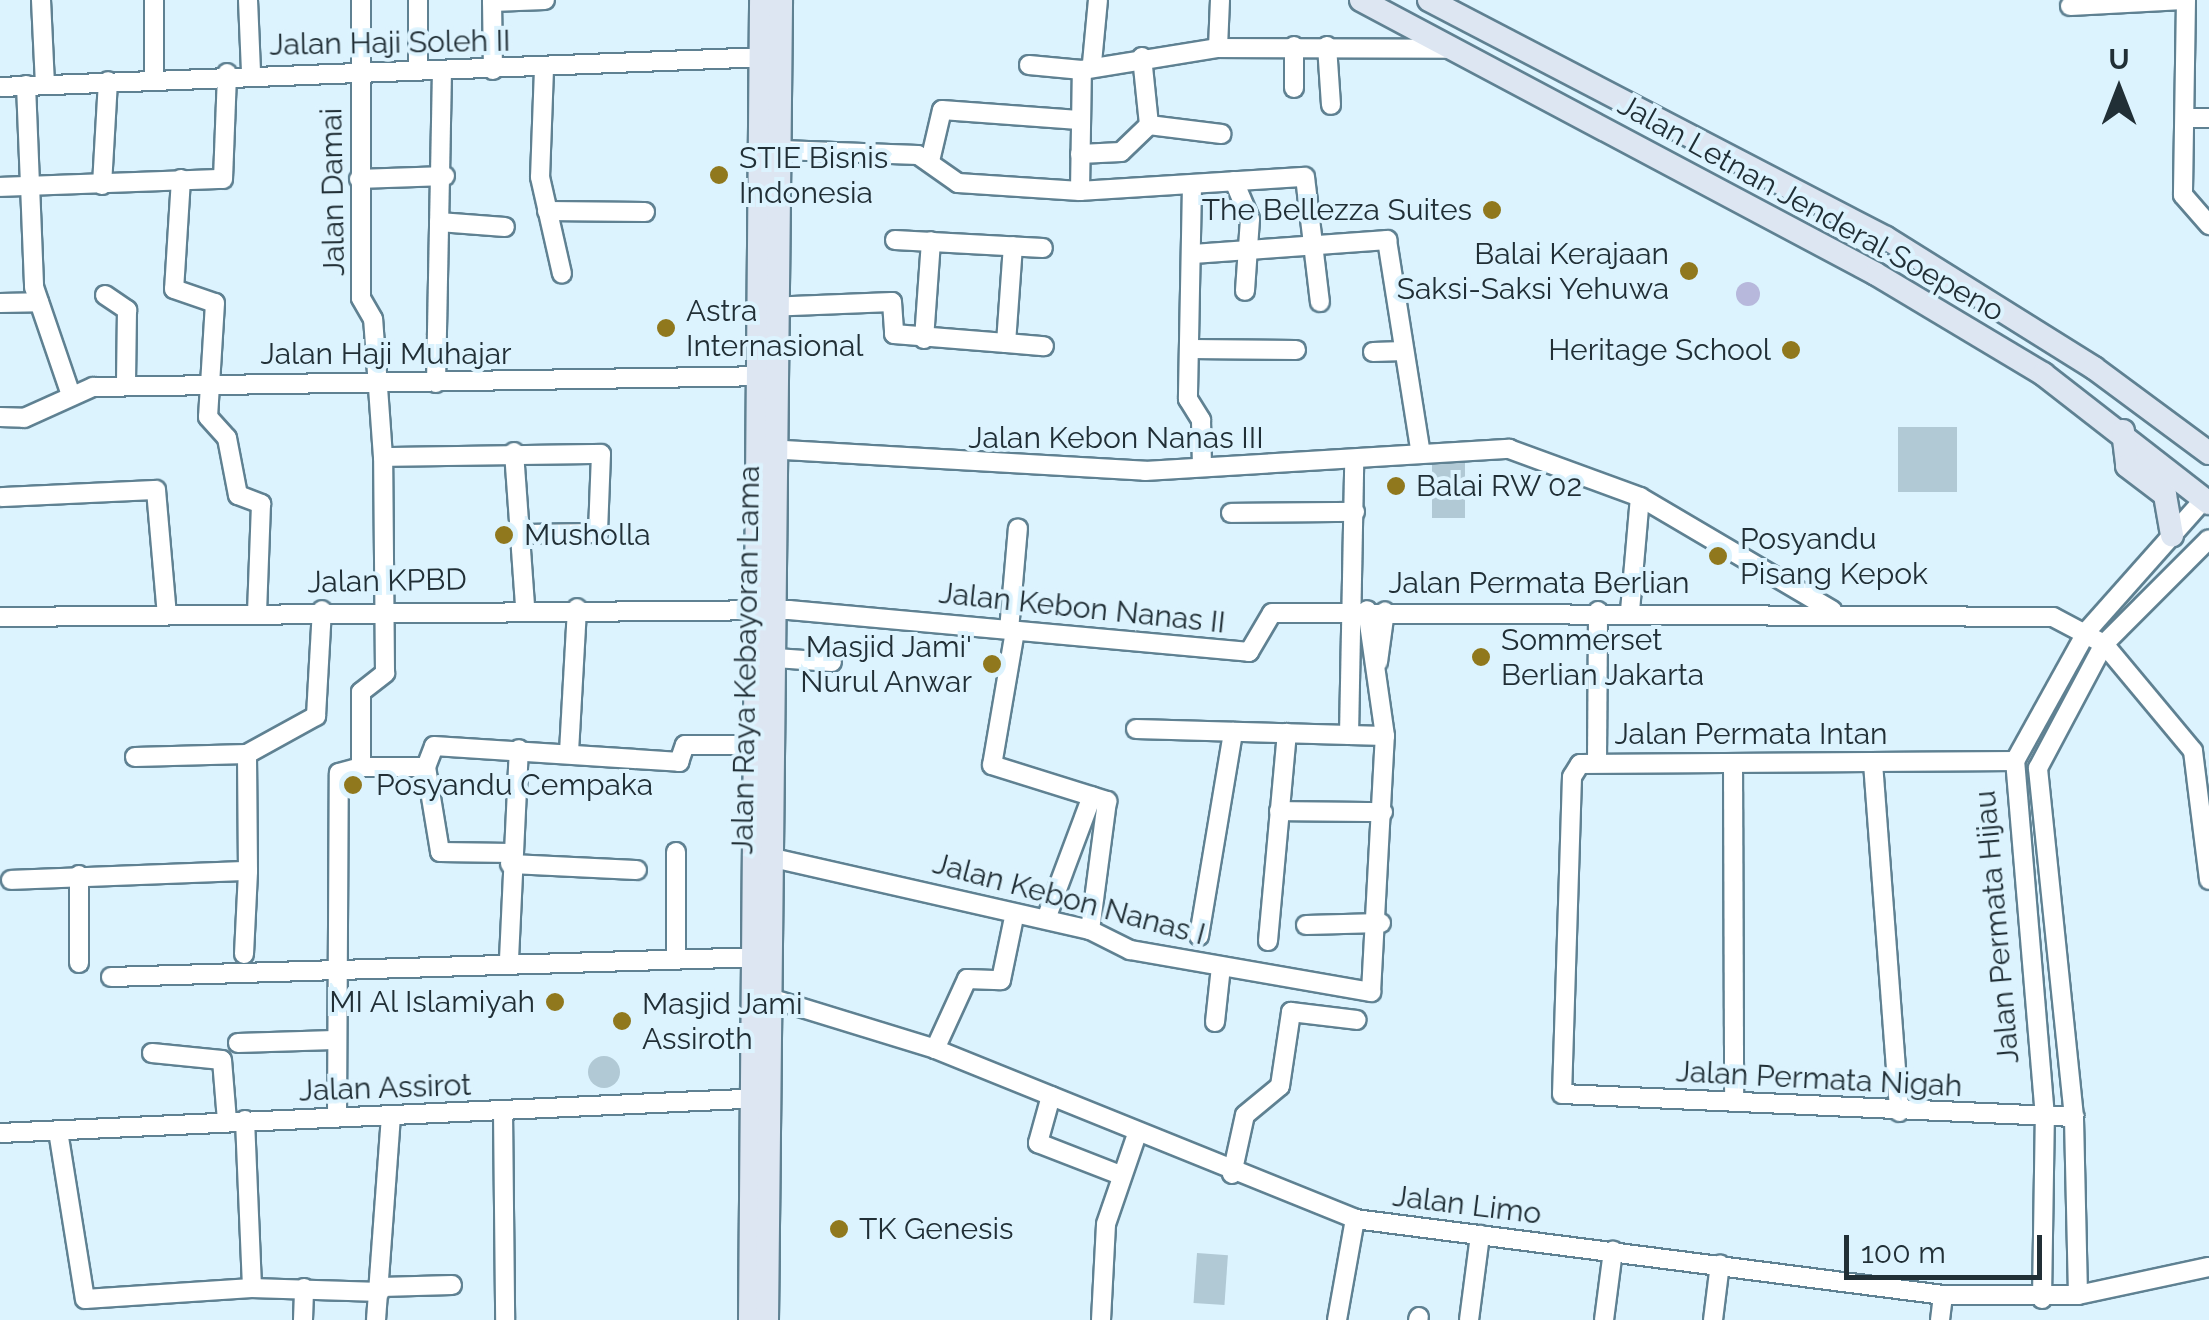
<!DOCTYPE html>
<html>
<head>
<meta charset="utf-8">
<style>
  body { margin:0 }
  #map { position:relative; width:2209px; height:1320px; overflow:hidden; background:#dcf3fe; font-family:Raleway,sans-serif }
  div>[style] { position:absolute }
  [style*='--x'] { left:calc(var(--x)*1px); top:calc(var(--y)*1px); width:calc(var(--w)*1px); rotate:calc(var(--a)*1deg) }
  .green>* { inset:0; background:#b1c9d5; transform-origin:0 0 }
  .round { border-radius:50% }
  .water>* { inset:0; background:#b7b8dc }
  .roads { filter:drop-shadow(2px 0 #5f8192) drop-shadow(-2px 0 #5f8192) drop-shadow(0 2px #5f8192) drop-shadow(0 -2px #5f8192) }
  .minor>* { height:18px; margin:-9px; padding:0 9px; transform-origin:9px; border-radius:9px; background:#fff }
  .major>* { height:22px; margin:-11px; padding:0 11px; transform-origin:11px; border-radius:11px; background:#dde6f2 }
  .dots>* { width:28px; height:28px; translate:-50% -50%; box-sizing:border-box; border:5px solid #dcf3fe; border-radius:50% }
  span { translate:-50% -50%; white-space:nowrap; text-align:center; line-height:1.15; -webkit-text-stroke:8px #dcf3fe; paint-order:stroke }
  .street-label { font-size:30px; color:#212f36 }
  .poi-label { font-size:30px; color:#212f36 }
  .left { translate:0 -50%; text-align:left }
  .right { translate:-100% -50%; text-align:right }
  .north { position:absolute; left:2069px; top:40px; width:100px; height:100px; -webkit-text-stroke:8px #dcf3fe; paint-order:stroke; rotate:0deg; font-size:28px; font-weight:700; line-height:40px; text-align:center; color:#212f36 }
  .north::after { content:''; display:block; margin:auto; width:35px; height:45px; background:#212f36; clip-path:polygon(50% 0,100% 100%,50% 72%,0 100%) }
  .scale { position:absolute; left:1844px; top:1235px; width:198px; height:45px; box-sizing:border-box; border:5px solid #212f36; border-top:0; padding-left:12px; font-size:30px; line-height:35px; white-space:nowrap; color:#212f36; -webkit-text-stroke:8px #dcf3fe; paint-order:stroke }
</style>
</head>
<body>
<div id="map">
  <div class="green">
    <i style="left:1898px;top:427px;width:59px;height:65px"></i>
    <i style="left:1432px;top:462px;width:33px;height:56px"></i>
    <i class="round" style="left:588px;top:1056px;width:32px;height:32px"></i>
    <i style="left:1197px;top:1253px;width:31px;height:50px;rotate:4deg"></i>
  </div>
  <div class="water">
    <i class="round" style="left:1736px;top:282px;width:24px;height:24px"></i>
  </div>
  <div class="roads">
    <div class="minor">
      <i style="--x:41;--y:0;--w:84;--a:87.3"></i>
      <i style="--x:154;--y:0;--w:77;--a:90"></i>
      <i style="--x:248;--y:0;--w:72;--a:87.6"></i>
      <i style="--x:418;--y:0;--w:71;--a:90"></i>
      <i style="--x:492;--y:0;--w:70;--a:89.2"></i>
      <i style="--x:1220;--y:0;--w:48;--a:92.4"></i>
      <i style="--x:1218;--y:48;--w:232;--a:0.2"></i>
      <i style="--x:2186;--y:0;--w:195;--a:90.9"></i>
      <i style="--x:2183;--y:195;--w:40;--a:49"></i>
      <i style="--x:492;--y:2;--w:53;--a:-2.2"></i>
      <i style="--x:2070;--y:6;--w:114;--a:-3"></i>
      <i style="--x:1327;--y:46;--w:59;--a:86.1"></i>
      <i style="--x:1142;--y:57;--w:68;--a:84.1"></i>
      <i style="--x:1092;--y:63;--w:63;--a:-84.6"></i>
      <i style="--x:1029;--y:65;--w:53;--a:5.4"></i>
      <i style="--x:544;--y:69;--w:108;--a:92.1"></i>
      <i style="--x:540;--y:177;--w:99;--a:77.2"></i>
      <i style="--x:26;--y:85;--w:202;--a:87.7"></i>
      <i style="--x:34;--y:287;--w:114;--a:71.1"></i>
      <i style="--x:0;--y:87;--w:769;--a:-2.24"></i>
      <i style="--x:1294;--y:88;--w:42;--a:-90"></i>
      <i style="--x:2186;--y:118;--w:23;--a:0"></i>
      <i style="--x:781;--y:150;--w:137;--a:2.1"></i>
      <i style="--x:918;--y:155;--w:49;--a:35"></i>
      <i style="--x:958;--y:183;--w:122;--a:3.8"></i>
      <i style="--x:1080;--y:191;--w:121;--a:-89.1"></i>
      <i style="--x:1082;--y:70;--w:138;--a:-9.2"></i>
      <i style="--x:1080;--y:154;--w:41;--a:-2.8"></i>
      <i style="--x:1121;--y:152;--w:39;--a:-44"></i>
      <i style="--x:1149;--y:125;--w:73;--a:7.1"></i>
      <i style="--x:930;--y:161;--w:52;--a:-76.8"></i>
      <i style="--x:942;--y:110;--w:137;--a:4.2"></i>
      <i style="--x:181;--y:179;--w:110;--a:93.6"></i>
      <i style="--x:174;--y:289;--w:43;--a:18.9"></i>
      <i style="--x:215;--y:303;--w:114;--a:93.5"></i>
      <i style="--x:208;--y:417;--w:28;--a:48"></i>
      <i style="--x:227;--y:438;--w:58;--a:79.1"></i>
      <i style="--x:238;--y:495;--w:25;--a:21"></i>
      <i style="--x:261;--y:504;--w:109;--a:92.1"></i>
      <i style="--x:359;--y:179;--w:86;--a:-2"></i>
      <i style="--x:1234;--y:181;--w:41;--a:67.2"></i>
      <i style="--x:1250;--y:219;--w:72;--a:94"></i>
      <i style="--x:102;--y:185;--w:104;--a:-86.7"></i>
      <i style="--x:1192;--y:185;--w:214;--a:91.1"></i>
      <i style="--x:1188;--y:399;--w:25;--a:58"></i>
      <i style="--x:1201;--y:420;--w:47;--a:88.8"></i>
      <i style="--x:0;--y:187;--w:223;--a:-2.1"></i>
      <i style="--x:223;--y:179;--w:106;--a:-87.8"></i>
      <i style="--x:1080;--y:191;--w:225;--a:-3.6"></i>
      <i style="--x:1305;--y:177;--w:126;--a:83.2"></i>
      <i style="--x:547;--y:211;--w:98;--a:0.6"></i>
      <i style="--x:439;--y:222;--w:66;--a:4.3"></i>
      <i style="--x:895;--y:240;--w:148;--a:3.1"></i>
      <i style="--x:1193;--y:254;--w:195;--a:-4.1"></i>
      <i style="--x:1387;--y:240;--w:212;--a:81"></i>
      <i style="--x:105;--y:295;--w:27;--a:34"></i>
      <i style="--x:127;--y:310;--w:76;--a:90.8"></i>
      <i style="--x:0;--y:303;--w:39;--a:-1"></i>
      <i style="--x:767;--y:307;--w:125;--a:-2.3"></i>
      <i style="--x:892;--y:302;--w:32;--a:86"></i>
      <i style="--x:894;--y:334;--w:112;--a:4.6"></i>
      <i style="--x:1006;--y:343;--w:97;--a:-85.9"></i>
      <i style="--x:924;--y:339;--w:98;--a:-85.9"></i>
      <i style="--x:1006;--y:343;--w:38;--a:5"></i>
      <i style="--x:1191;--y:349;--w:105;--a:0.5"></i>
      <i style="--x:1373;--y:352;--w:31;--a:-2"></i>
      <i style="--x:436;--y:383;--w:313;--a:-88.9"></i>
      <i style="--x:0;--y:417;--w:24;--a:2"></i>
      <i style="--x:24;--y:418;--w:76;--a:-24.2"></i>
      <i style="--x:93;--y:387;--w:675;--a:-0.93"></i>
      <i style="--x:767;--y:449;--w:379;--a:3.3"></i>
      <i style="--x:1145;--y:471;--w:365;--a:-3.5"></i>
      <i style="--x:1509;--y:449;--w:140;--a:20.1"></i>
      <i style="--x:1640;--y:497;--w:223;--a:30.5"></i>
      <i style="--x:514;--y:452;--w:154;--a:85.9"></i>
      <i style="--x:383;--y:457;--w:218;--a:-0.8"></i>
      <i style="--x:601;--y:454;--w:79;--a:92.2"></i>
      <i style="--x:598;--y:533;--w:73;--a:179.2"></i>
      <i style="--x:1;--y:497;--w:155;--a:-2.6"></i>
      <i style="--x:156;--y:490;--w:125;--a:85"></i>
      <i style="--x:1231;--y:513;--w:124;--a:-0.5"></i>
      <i style="--x:1630;--y:611;--w:114;--a:-85"></i>
      <i style="--x:0;--y:617;--w:789;--a:-0.51"></i>
      <i style="--x:789;--y:610;--w:462;--a:5.2"></i>
      <i style="--x:1249;--y:652;--w:45;--a:-59.5"></i>
      <i style="--x:1272;--y:613;--w:781;--a:0.29"></i>
      <i style="--x:2053;--y:617;--w:58;--a:27.9"></i>
      <i style="--x:2104;--y:644;--w:139;--a:50.2"></i>
      <i style="--x:2193;--y:751;--w:130;--a:82.9"></i>
      <i style="--x:1009;--y:630;--w:102;--a:-85"></i>
      <i style="--x:1015;--y:631;--w:136;--a:99.7"></i>
      <i style="--x:992;--y:765;--w:121;--a:17.4"></i>
      <i style="--x:1107;--y:801;--w:130;--a:97.5"></i>
      <i style="--x:776;--y:658;--w:56;--a:4.1"></i>
      <i style="--x:1378;--y:662;--w:51;--a:-82.2"></i>
      <i style="--x:1136;--y:729;--w:249;--a:1.6"></i>
      <i style="--x:1349;--y:735;--w:271;--a:-88.9"></i>
      <i style="--x:569;--y:752;--w:144;--a:-86.8"></i>
      <i style="--x:135;--y:757;--w:112;--a:-1.5"></i>
      <i style="--x:247;--y:754;--w:79;--a:-28.8"></i>
      <i style="--x:316;--y:716;--w:106;--a:-86.8"></i>
      <i style="--x:1597;--y:761;--w:150;--a:-89.6"></i>
      <i style="--x:2015;--y:761;--w:435;--a:179.6"></i>
      <i style="--x:1580;--y:764;--w:15;--a:122"></i>
      <i style="--x:1572;--y:777;--w:317;--a:91.8"></i>
      <i style="--x:1562;--y:1094;--w:513;--a:2.57"></i>
      <i style="--x:1733;--y:763;--w:339;--a:89.8"></i>
      <i style="--x:1873;--y:763;--w:350;--a:85.7"></i>
      <i style="--x:361;--y:767;--w:65;--a:0"></i>
      <i style="--x:426;--y:767;--w:22;--a:-69"></i>
      <i style="--x:434;--y:746;--w:246;--a:3.7"></i>
      <i style="--x:679;--y:762;--w:18;--a:-71"></i>
      <i style="--x:685;--y:745;--w:70;--a:0"></i>
      <i style="--x:426;--y:767;--w:86;--a:80.6"></i>
      <i style="--x:440;--y:852;--w:72;--a:0.8"></i>
      <i style="--x:1279;--y:811;--w:104;--a:0.6"></i>
      <i style="--x:676;--y:852;--w:103;--a:90"></i>
      <i style="--x:760;--y:855;--w:338;--a:12.8"></i>
      <i style="--x:1090;--y:930;--w:45;--a:26.6"></i>
      <i style="--x:1130;--y:950;--w:245;--a:9.9"></i>
      <i style="--x:1371;--y:992;--w:256;--a:-86.9"></i>
      <i style="--x:1385;--y:736;--w:127;--a:-98.1"></i>
      <i style="--x:510;--y:864;--w:127;--a:2.7"></i>
      <i style="--x:11;--y:880;--w:237;--a:-2.2"></i>
      <i style="--x:248;--y:871;--w:117;--a:-90.5"></i>
      <i style="--x:1046;--y:919;--w:131;--a:-69.5"></i>
      <i style="--x:1306;--y:925;--w:75;--a:-1.5"></i>
      <i style="--x:1199;--y:936;--w:207;--a:-80.5"></i>
      <i style="--x:1268;--y:941;--w:209;--a:-84.8"></i>
      <i style="--x:244;--y:954;--w:83;--a:-87.2"></i>
      <i style="--x:509;--y:959;--w:210;--a:-87.3"></i>
      <i style="--x:79;--y:963;--w:88;--a:-90"></i>
      <i style="--x:111;--y:977;--w:651;--a:-1.76"></i>
      <i style="--x:760;--y:995;--w:183;--a:17.1"></i>
      <i style="--x:935;--y:1049;--w:453;--a:22"></i>
      <i style="--x:1355;--y:1219;--w:593;--a:7.36"></i>
      <i style="--x:1943;--y:1295;--w:135;--a:0"></i>
      <i style="--x:2078;--y:1295;--w:134;--a:-12.1"></i>
      <i style="--x:1215;--y:1022;--w:55;--a:-83.8"></i>
      <i style="--x:238;--y:1043;--w:96;--a:-1.8"></i>
      <i style="--x:935;--y:1049;--w:77;--a:-65.4"></i>
      <i style="--x:967;--y:979;--w:34;--a:2"></i>
      <i style="--x:1001;--y:980;--w:59;--a:-78.3"></i>
      <i style="--x:152;--y:1053;--w:70;--a:5.7"></i>
      <i style="--x:222;--y:1060;--w:61;--a:85.3"></i>
      <i style="--x:1051;--y:1096;--w:49;--a:105.5"></i>
      <i style="--x:1038;--y:1143;--w:88;--a:21.3"></i>
      <i style="--x:503;--y:1112;--w:208;--a:89.4"></i>
      <i style="--x:337;--y:1117;--w:344;--a:-89.7"></i>
      <i style="--x:339;--y:773;--w:23;--a:-15"></i>
      <i style="--x:361;--y:767;--w:75;--a:-90"></i>
      <i style="--x:361;--y:692;--w:31;--a:-38"></i>
      <i style="--x:385;--y:673;--w:216;--a:-90.5"></i>
      <i style="--x:383;--y:457;--w:138;--a:-94.1"></i>
      <i style="--x:373;--y:319;--w:24;--a:-120"></i>
      <i style="--x:361;--y:298;--w:298;--a:-90"></i>
      <i style="--x:245;--y:1120;--w:168;--a:87.6"></i>
      <i style="--x:252;--y:1288;--w:128;--a:1.8"></i>
      <i style="--x:58;--y:1131;--w:170;--a:80.9"></i>
      <i style="--x:85;--y:1299;--w:167;--a:-3.8"></i>
      <i style="--x:0;--y:1133;--w:765;--a:-2.62"></i>
      <i style="--x:1232;--y:1174;--w:60;--a:-77.6"></i>
      <i style="--x:1245;--y:1115;--w:45;--a:-39.6"></i>
      <i style="--x:1280;--y:1086;--w:75;--a:-81.5"></i>
      <i style="--x:1291;--y:1012;--w:66;--a:6.9"></i>
      <i style="--x:381;--y:1287;--w:71;--a:-1.6"></i>
      <i style="--x:2078;--y:1295;--w:178;--a:-91.3"></i>
      <i style="--x:2074;--y:1117;--w:351;--a:-95.9"></i>
      <i style="--x:2038;--y:768;--w:140;--a:-62"></i>
      <i style="--x:2104;--y:644;--w:148;--a:-45"></i>
      <i style="--x:2042;--y:1299;--w:182;--a:-89.1"></i>
      <i style="--x:2045;--y:1117;--w:357;--a:-94.8"></i>
      <i style="--x:2015;--y:761;--w:149;--a:-61"></i>
      <i style="--x:2087;--y:631;--w:176;--a:-48.4"></i>
      <i style="--x:303;--y:1320;--w:32;--a:-88"></i>
      <i style="--x:376;--y:1320;--w:205;--a:-85.8"></i>
      <i style="--x:1101;--y:1320;--w:96;--a:-87"></i>
      <i style="--x:1106;--y:1224;--w:95;--a:-71"></i>
      <i style="--x:1337;--y:1320;--w:103;--a:-79.9"></i>
      <i style="--x:1418;--y:1320;--w:3;--a:-72"></i>
      <i style="--x:1469;--y:1320;--w:86;--a:-82.6"></i>
      <i style="--x:1604;--y:1320;--w:70;--a:-82.6"></i>
      <i style="--x:1713;--y:1320;--w:56;--a:-82.9"></i>
      <i style="--x:1940;--y:1320;--w:25;--a:-83"></i>
    </div>
    <div class="major">
      <i style="--x:1361;--y:0;--w:583;--a:28.01"></i>
      <i style="--x:1876;--y:274;--w:195;--a:30.9"></i>
      <i style="--x:2043;--y:374;--w:210;--a:37.9"></i>
      <i style="--x:1429;--y:0;--w:515;--a:27.51"></i>
      <i style="--x:1886;--y:238;--w:245;--a:32"></i>
      <i style="--x:2094;--y:368;--w:143;--a:36.5"></i>
      <i style="--x:2123;--y:431;--w:35;--a:83"></i>
      <i style="--x:2127;--y:466;--w:48;--a:37.3"></i>
      <i style="--x:2165;--y:495;--w:41;--a:80.1"></i>
      <i style="--x:750;--y:1320;--w:1320;--a:-89.52"></i>
      <i style="--x:767;--y:1320;--w:1320;--a:-89.39"></i>
    </div>
  </div>
  <div class="dots">
    <i style="left:719px;top:175px;background:#90781d"></i>
    <i style="left:1492px;top:210px;background:#90781d"></i>
    <i style="left:1689px;top:271px;background:#90781d"></i>
    <i style="left:666px;top:328px;background:#90781d"></i>
    <i style="left:1791px;top:350px;background:#90781d"></i>
    <i style="left:1396px;top:486px;background:#90781d"></i>
    <i style="left:504px;top:535px;background:#90781d"></i>
    <i style="left:1718px;top:556px;background:#90781d"></i>
    <i style="left:1481px;top:657px;background:#90781d"></i>
    <i style="left:992px;top:664px;background:#90781d"></i>
    <i style="left:353px;top:785px;background:#90781d"></i>
    <i style="left:555px;top:1002px;background:#90781d"></i>
    <i style="left:622px;top:1021px;background:#90781d"></i>
    <i style="left:839px;top:1229px;background:#90781d"></i>
  </div>
  <div class="street-label">
    <span style="left:390px;top:43px;rotate:-1deg">Jalan Haji Soleh II</span>
    <span style="left:333px;top:192px;rotate:-91deg">Jalan Damai</span>
    <span style="left:1811px;top:208px;rotate:29deg">Jalan Letnan Jenderal Soepeno</span>
    <span style="left:386px;top:354px">Jalan Haji Muhajar</span>
    <span style="left:1116px;top:438px">Jalan Kebon Nanas III</span>
    <span style="left:387px;top:581px;rotate:-1deg">Jalan KPBD</span>
    <span style="left:1539px;top:583px">Jalan Permata Berlian</span>
    <span style="left:1082px;top:608px;rotate:6deg">Jalan Kebon Nanas II</span>
    <span style="left:746px;top:660px;rotate:-89deg">Jalan Raya Kebayoran Lama</span>
    <span style="left:1751px;top:734px">Jalan Permata Intan</span>
    <span style="left:1069px;top:899px;rotate:15deg">Jalan Kebon Nanas I</span>
    <span style="left:1997px;top:927px;rotate:-95deg">Jalan Permata Hijau</span>
    <span style="left:1819px;top:1079px;rotate:3deg">Jalan Permata Nigah</span>
    <span style="left:385px;top:1088px;rotate:-2deg">Jalan Assirot</span>
    <span style="left:1467px;top:1205px;rotate:7deg">Jalan Limo</span>
  </div>
  <div class="poi-label">
    <span class="left" style="left:739px;top:175px">STIE Bisnis<br>Indonesia</span>
    <span class="right" style="left:1472px;top:210px">The Bellezza Suites</span>
    <span class="right" style="left:1669px;top:271px">Balai Kerajaan<br>Saksi-Saksi Yehuwa</span>
    <span class="left" style="left:686px;top:328px">Astra<br>Internasional</span>
    <span class="right" style="left:1771px;top:350px">Heritage School</span>
    <span class="left" style="left:1416px;top:486px">Balai RW 02</span>
    <span class="left" style="left:524px;top:535px">Musholla</span>
    <span class="left" style="left:1740px;top:556px">Posyandu<br>Pisang Kepok</span>
    <span class="left" style="left:1501px;top:657px">Sommerset<br>Berlian Jakarta</span>
    <span class="right" style="left:972px;top:664px">Masjid Jami'<br>Nurul Anwar</span>
    <span class="left" style="left:376px;top:785px">Posyandu Cempaka</span>
    <span class="right" style="left:535px;top:1002px">MI Al Islamiyah</span>
    <span class="left" style="left:642px;top:1021px">Masjid Jami<br>Assiroth</span>
    <span class="left" style="left:859px;top:1229px">TK Genesis</span>
  </div>
  <div class="north">U</div>
  <div class="scale">100 m</div>
</div>
</body>
</html>
